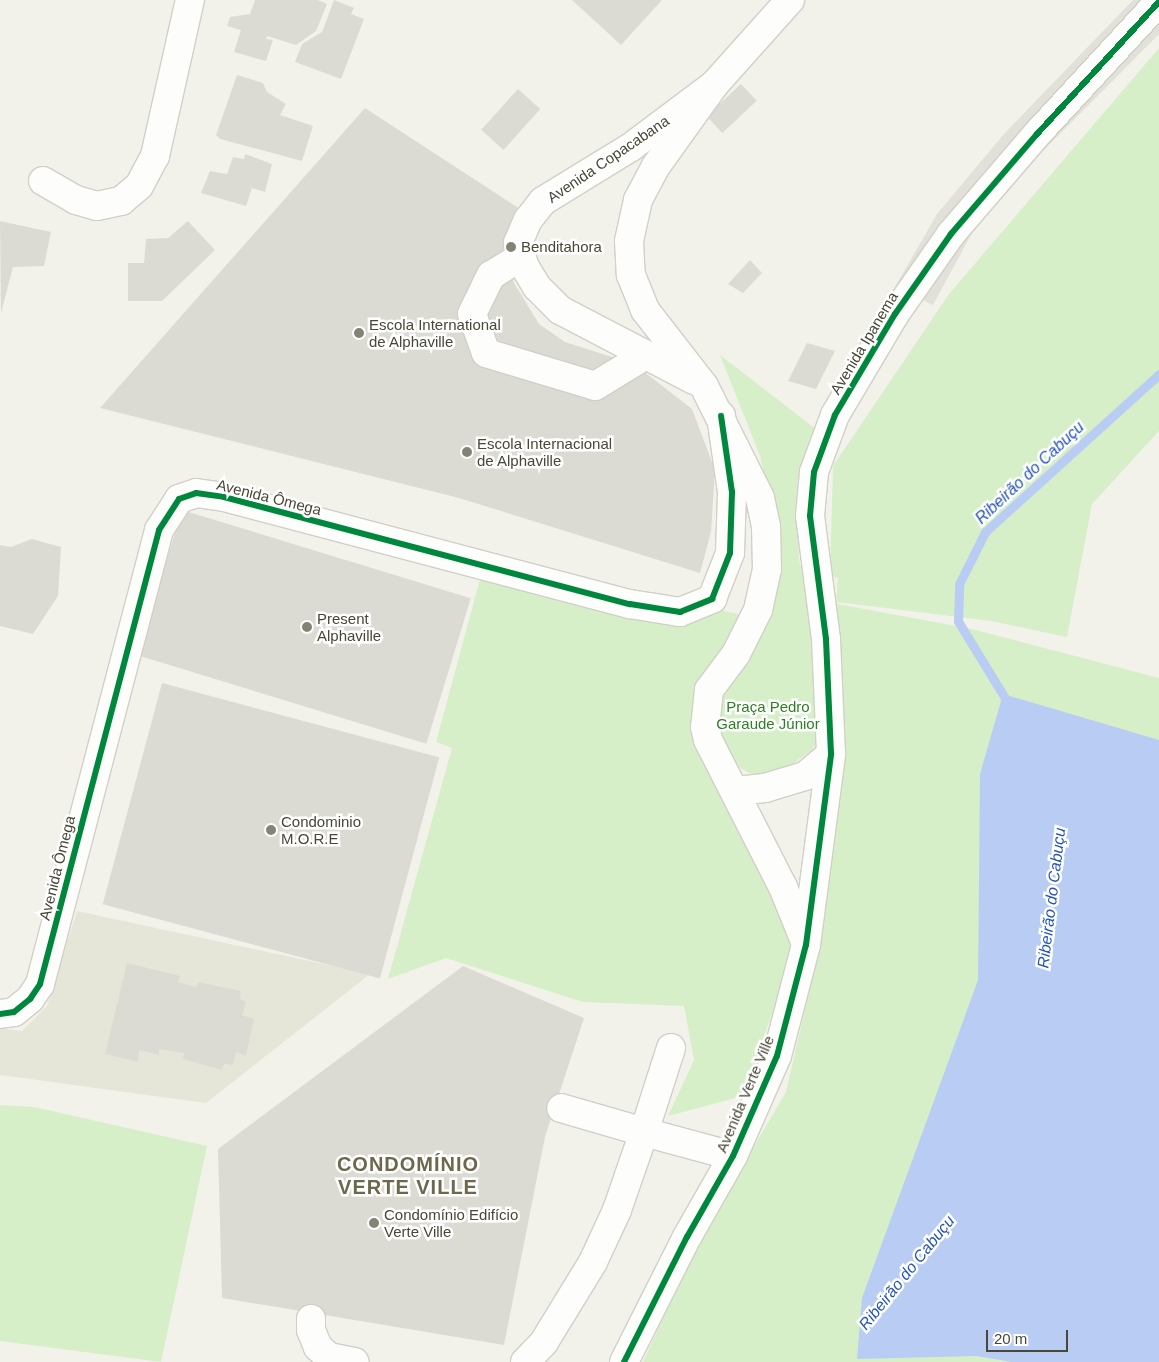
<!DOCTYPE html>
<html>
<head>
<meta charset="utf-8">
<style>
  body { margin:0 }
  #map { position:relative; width:1159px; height:1362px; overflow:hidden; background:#f2f2eb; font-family:Arial,sans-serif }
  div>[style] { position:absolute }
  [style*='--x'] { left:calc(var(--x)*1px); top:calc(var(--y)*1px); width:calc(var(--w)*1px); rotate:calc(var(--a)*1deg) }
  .residential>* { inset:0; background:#e6e6d8 }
  .green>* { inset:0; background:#d6efc9 }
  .parking>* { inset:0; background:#e1e1da }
  .water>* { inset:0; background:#b9ccf3 }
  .stream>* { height:9px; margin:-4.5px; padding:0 4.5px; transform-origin:4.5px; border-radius:4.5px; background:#b9ccf3 }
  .building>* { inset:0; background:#dcdbd3; transform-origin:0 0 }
  .roads { filter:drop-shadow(1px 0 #d0d0c8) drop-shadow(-1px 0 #d0d0c8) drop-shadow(0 1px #d0d0c8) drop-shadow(0 -1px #d0d0c8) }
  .minor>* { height:28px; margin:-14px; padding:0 14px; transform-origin:14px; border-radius:14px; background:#fdfdfc }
  .cycleway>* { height:6px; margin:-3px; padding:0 3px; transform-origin:3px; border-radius:3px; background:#00873e }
  .dots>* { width:14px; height:14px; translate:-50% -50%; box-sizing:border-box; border:2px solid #fff; border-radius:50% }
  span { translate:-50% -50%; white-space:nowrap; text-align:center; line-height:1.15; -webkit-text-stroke:5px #fff; paint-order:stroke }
  .street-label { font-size:15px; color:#494736 }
  .poi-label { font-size:15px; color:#494736 }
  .left { translate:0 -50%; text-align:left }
  .park-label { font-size:15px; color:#2d8024 }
  .water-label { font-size:16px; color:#2654be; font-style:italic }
  .district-label { font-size:20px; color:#6d684c; font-weight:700; letter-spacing:1px }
  .scale { position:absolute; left:986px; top:1330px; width:82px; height:22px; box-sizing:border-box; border:2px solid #494736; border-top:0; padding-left:6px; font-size:15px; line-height:18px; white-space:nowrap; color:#494736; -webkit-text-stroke:4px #fff; paint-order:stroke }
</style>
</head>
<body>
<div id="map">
  <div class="residential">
    <i style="clip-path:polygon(77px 911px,370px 974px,206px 1103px,0 1075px,0 1028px,22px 1031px,47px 1006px)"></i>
  </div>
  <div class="green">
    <i style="clip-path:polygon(1159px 48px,1159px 431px,1092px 504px,1067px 637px,991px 621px,836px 602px,838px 578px,830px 576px,833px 466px,949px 294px)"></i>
    <i style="clip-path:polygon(720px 355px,817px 430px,797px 517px,799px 559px,807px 596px,822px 727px,813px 749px,786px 769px,753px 775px,726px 760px,713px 714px,732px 672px,771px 505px,760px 456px)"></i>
    <i style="clip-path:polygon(480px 579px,659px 620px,693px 621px,720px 610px,743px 615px,711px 665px,690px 726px,795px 948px,743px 1096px,668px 1116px,694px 1060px,684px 1006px,583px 1002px,446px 958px,388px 979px,452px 748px,436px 742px)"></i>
    <i style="clip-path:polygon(827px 602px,972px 629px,1159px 678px,1159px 1362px,643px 1362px,700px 1238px,786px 1092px,819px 949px,840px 803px,840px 681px)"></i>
    <i style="clip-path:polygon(0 1105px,34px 1107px,207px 1146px,161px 1362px,0 1341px)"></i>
  </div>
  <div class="parking">
    <i style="clip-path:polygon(1133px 0,1159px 0,1159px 34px,1041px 153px,972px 233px,933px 305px,895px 287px,937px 214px,1004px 134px)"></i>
  </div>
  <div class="water">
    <i style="clip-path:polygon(1003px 694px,1159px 740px,1159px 1362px,1012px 1362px,976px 1356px,857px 1359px,862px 1298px,978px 980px,980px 774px)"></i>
  </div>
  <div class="stream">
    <i style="--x:1008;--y:703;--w:96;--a:-121.4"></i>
    <i style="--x:958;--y:621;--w:37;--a:-88"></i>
    <i style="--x:959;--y:584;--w:58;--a:-63.4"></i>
    <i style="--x:985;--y:532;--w:235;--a:-42.2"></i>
  </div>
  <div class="building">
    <i style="clip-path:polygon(255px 0,318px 0,327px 4px,316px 31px,296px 45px,267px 36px,266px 39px,273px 40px,266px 61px,234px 52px,241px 30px,227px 26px,230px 17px,250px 14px)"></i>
    <i style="clip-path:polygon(334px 0,354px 8px,351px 14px,364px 19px,341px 79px,295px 62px,302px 44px,322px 32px)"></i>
    <i style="clip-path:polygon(572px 0,662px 0,621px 45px)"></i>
    <i style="clip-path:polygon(237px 75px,263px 83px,267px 92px,286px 104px,280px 115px,313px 126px,302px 161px,220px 139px,216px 135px)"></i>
    <i style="left:741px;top:84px;width:23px;height:47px;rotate:47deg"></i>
    <i style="left:518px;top:89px;width:30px;height:55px;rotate:42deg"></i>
    <i style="clip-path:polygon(365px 108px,520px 209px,509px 261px,514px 283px,539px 324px,565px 342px,634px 364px,692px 409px,715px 470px,711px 532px,700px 573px,459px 498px,100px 408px)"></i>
    <i style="clip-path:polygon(245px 154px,272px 164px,265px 192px,252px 188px,246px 206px,201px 193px,210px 171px,227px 174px,233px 157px,244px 159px)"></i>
    <i style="clip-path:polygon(0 221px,51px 232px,44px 266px,13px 267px,1px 313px)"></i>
    <i style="clip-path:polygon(188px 221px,215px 250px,162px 301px,128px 301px,128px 263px,144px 263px,146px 239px,168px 238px)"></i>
    <i style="clip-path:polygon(750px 260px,762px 273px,743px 293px,728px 284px)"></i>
    <i style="clip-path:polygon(807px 343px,835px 351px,816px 389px,788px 381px)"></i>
    <i style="left:182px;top:510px;width:302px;height:152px;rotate:17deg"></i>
    <i style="clip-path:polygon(32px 539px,61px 547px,58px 596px,33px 634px,0 626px,0 545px,11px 547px)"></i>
    <i style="left:162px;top:683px;width:287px;height:229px;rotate:15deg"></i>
    <i style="clip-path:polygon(127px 963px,180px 976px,178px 982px,196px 987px,198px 982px,241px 991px,240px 999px,246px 1002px,242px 1015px,254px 1019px,246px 1056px,236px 1052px,233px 1065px,224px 1064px,222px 1070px,183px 1059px,184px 1053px,159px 1049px,159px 1055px,139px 1050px,138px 1062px,105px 1054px)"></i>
    <i style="clip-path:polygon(463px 966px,584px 1018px,545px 1137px,504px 1345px,222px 1298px,218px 1149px)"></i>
  </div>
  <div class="roads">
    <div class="minor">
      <i style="--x:714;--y:85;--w:100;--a:125.6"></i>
      <i style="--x:656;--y:166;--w:38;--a:118"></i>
      <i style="--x:638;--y:200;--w:42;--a:102.4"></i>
      <i style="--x:629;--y:241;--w:34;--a:87"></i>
      <i style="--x:631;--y:275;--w:38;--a:68"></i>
      <i style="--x:645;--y:310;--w:96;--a:52.2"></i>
      <i style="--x:704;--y:386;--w:125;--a:63.4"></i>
      <i style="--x:760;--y:498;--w:29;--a:78"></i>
      <i style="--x:766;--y:526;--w:43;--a:88.7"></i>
      <i style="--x:767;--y:569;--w:42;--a:102.4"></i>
      <i style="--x:758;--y:610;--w:49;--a:116.6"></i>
      <i style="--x:736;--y:654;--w:45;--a:126.9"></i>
      <i style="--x:709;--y:690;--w:37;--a:96"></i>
      <i style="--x:705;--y:727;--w:13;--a:77"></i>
      <i style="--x:708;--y:740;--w:165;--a:63"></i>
      <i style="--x:783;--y:887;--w:61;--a:68"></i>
      <i style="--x:43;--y:181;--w:38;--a:30"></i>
      <i style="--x:76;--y:200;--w:22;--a:16"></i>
      <i style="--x:97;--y:206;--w:25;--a:-12"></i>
      <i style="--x:121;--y:201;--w:23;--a:-40"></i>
      <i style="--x:139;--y:186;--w:34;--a:-62"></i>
      <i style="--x:155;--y:156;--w:160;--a:-77.4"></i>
      <i style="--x:522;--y:256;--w:36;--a:148"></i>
      <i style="--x:491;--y:275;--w:43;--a:116"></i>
      <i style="--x:472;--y:314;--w:41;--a:70.3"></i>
      <i style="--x:486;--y:353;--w:114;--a:16.8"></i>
      <i style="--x:595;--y:386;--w:60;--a:-31.3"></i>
      <i style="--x:694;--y:380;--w:151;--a:-152.4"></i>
      <i style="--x:560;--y:310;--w:33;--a:-135"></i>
      <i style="--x:537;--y:287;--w:26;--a:-121"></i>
      <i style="--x:524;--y:265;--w:23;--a:-105"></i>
      <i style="--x:518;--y:243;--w:25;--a:-67"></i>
      <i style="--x:528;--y:220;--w:24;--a:-52"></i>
      <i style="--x:543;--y:201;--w:103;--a:-31.5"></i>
      <i style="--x:631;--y:147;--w:104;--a:-36.8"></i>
      <i style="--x:714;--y:85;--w:114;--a:-48.2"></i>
      <i style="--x:736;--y:791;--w:29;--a:-6"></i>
      <i style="--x:765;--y:788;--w:42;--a:-16.7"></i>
      <i style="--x:805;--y:776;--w:34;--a:-40"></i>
      <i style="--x:0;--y:1014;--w:14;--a:-8"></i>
      <i style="--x:14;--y:1012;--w:21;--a:-39"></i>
      <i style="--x:30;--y:999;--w:18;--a:-56"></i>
      <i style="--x:40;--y:984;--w:469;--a:-75.3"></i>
      <i style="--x:159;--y:530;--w:37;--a:-57"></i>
      <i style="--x:179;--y:499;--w:18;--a:-19"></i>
      <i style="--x:196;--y:493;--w:28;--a:8"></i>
      <i style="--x:224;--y:497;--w:420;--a:14.8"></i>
      <i style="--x:630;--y:604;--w:51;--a:9.1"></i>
      <i style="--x:680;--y:612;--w:35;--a:-22"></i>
      <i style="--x:712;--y:599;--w:49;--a:-68.6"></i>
      <i style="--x:730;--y:553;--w:61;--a:-88.1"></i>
      <i style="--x:732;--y:492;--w:77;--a:-98.2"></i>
      <i style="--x:671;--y:1048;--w:88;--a:107.8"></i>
      <i style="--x:644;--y:1132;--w:92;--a:15.1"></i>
      <i style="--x:311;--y:1319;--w:11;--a:90"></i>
      <i style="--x:311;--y:1330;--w:18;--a:68"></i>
      <i style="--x:318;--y:1347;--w:15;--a:42"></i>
      <i style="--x:329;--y:1357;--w:26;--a:11"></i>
      <i style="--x:525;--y:1362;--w:28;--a:-46"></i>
      <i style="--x:544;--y:1342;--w:94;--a:-58.5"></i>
      <i style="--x:593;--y:1262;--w:57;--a:-65.2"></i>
      <i style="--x:617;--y:1210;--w:83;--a:-70.9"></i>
      <i style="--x:644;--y:1132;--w:86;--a:-163.9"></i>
      <i style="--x:624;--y:1362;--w:140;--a:-63.3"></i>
      <i style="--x:687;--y:1237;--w:93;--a:-60.4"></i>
      <i style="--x:733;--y:1156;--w:109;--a:-66.3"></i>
      <i style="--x:777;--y:1056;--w:115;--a:-75.4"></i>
      <i style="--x:806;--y:945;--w:193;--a:-82.5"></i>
      <i style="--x:831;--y:754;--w:115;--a:-92.5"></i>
      <i style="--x:826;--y:639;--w:124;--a:-97.4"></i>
      <i style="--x:810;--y:516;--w:44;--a:-84.8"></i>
      <i style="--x:814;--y:472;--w:61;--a:-69.8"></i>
      <i style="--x:835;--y:415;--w:117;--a:-59.3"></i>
      <i style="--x:895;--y:314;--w:98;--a:-55"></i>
      <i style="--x:951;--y:234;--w:132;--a:-49.3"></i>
      <i style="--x:1037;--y:134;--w:180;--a:-47.3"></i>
    </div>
  </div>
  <div class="cycleway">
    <i style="--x:0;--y:1014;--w:14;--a:-8"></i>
    <i style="--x:14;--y:1012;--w:21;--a:-39"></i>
    <i style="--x:30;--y:999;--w:18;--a:-56"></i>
    <i style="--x:40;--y:984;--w:469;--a:-75.3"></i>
    <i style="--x:159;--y:530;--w:37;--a:-57"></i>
    <i style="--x:179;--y:499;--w:18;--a:-19"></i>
    <i style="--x:196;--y:493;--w:28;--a:8"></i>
    <i style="--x:224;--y:497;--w:420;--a:14.8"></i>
    <i style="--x:630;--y:604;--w:51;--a:9.1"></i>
    <i style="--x:680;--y:612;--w:35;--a:-22"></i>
    <i style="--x:712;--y:599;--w:49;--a:-68.6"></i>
    <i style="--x:730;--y:553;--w:61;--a:-88.1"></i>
    <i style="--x:732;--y:492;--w:77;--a:-98.2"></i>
    <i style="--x:624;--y:1362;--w:140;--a:-63.3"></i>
    <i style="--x:687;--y:1237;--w:93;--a:-60.4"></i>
    <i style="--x:733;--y:1156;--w:109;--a:-66.3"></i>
    <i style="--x:777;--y:1056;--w:115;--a:-75.4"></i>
    <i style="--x:806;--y:945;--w:193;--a:-82.5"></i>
    <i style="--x:831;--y:754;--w:115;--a:-92.5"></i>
    <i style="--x:826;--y:639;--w:124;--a:-97.4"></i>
    <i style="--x:810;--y:516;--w:44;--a:-84.8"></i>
    <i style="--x:814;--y:472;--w:61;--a:-69.8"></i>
    <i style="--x:835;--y:415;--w:117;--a:-59.3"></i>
    <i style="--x:895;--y:314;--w:98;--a:-55"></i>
    <i style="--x:951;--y:234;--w:132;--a:-49.3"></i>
    <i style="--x:1037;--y:134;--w:180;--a:-47.3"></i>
  </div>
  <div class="dots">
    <i style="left:511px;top:247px;background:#848375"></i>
    <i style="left:359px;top:333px;background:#848375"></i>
    <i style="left:467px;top:452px;background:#848375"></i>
    <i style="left:307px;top:627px;background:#848375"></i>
    <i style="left:271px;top:830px;background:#848375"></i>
    <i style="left:374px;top:1223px;background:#848375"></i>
  </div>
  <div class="street-label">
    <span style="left:608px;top:159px;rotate:-34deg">Avenida Copacabana</span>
    <span style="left:864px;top:343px;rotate:-59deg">Avenida Ipanema</span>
    <span style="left:269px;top:497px;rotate:14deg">Avenida Ômega</span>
    <span style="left:57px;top:868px;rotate:-76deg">Avenida Ômega</span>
    <span style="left:745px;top:1094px;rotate:-67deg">Avenida Verte Ville</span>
  </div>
  <div class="poi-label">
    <span class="left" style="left:521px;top:247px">Benditahora</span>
    <span class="left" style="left:369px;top:333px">Escola International<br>de Alphaville</span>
    <span class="left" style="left:477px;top:452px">Escola Internacional<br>de Alphaville</span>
    <span class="left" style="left:317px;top:627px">Present<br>Alphaville</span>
    <span class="left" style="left:281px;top:830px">Condominio<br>M.O.R.E</span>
    <span class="left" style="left:384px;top:1223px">Condomínio Edifício<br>Verte Ville</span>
  </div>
  <div class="park-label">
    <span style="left:768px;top:715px">Praça Pedro<br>Garaude Júnior</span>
  </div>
  <div class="water-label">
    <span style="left:1030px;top:473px;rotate:-43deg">Ribeirão do Cabuçu</span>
    <span style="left:1052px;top:898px;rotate:-83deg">Ribeirão do Cabuçu</span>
    <span style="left:907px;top:1273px;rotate:-51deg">Ribeirão do Cabuçu</span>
  </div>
  <div class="district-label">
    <span style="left:408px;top:1176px">CONDOMÍNIO<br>VERTE VILLE</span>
  </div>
  <div class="scale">20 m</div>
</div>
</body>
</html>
